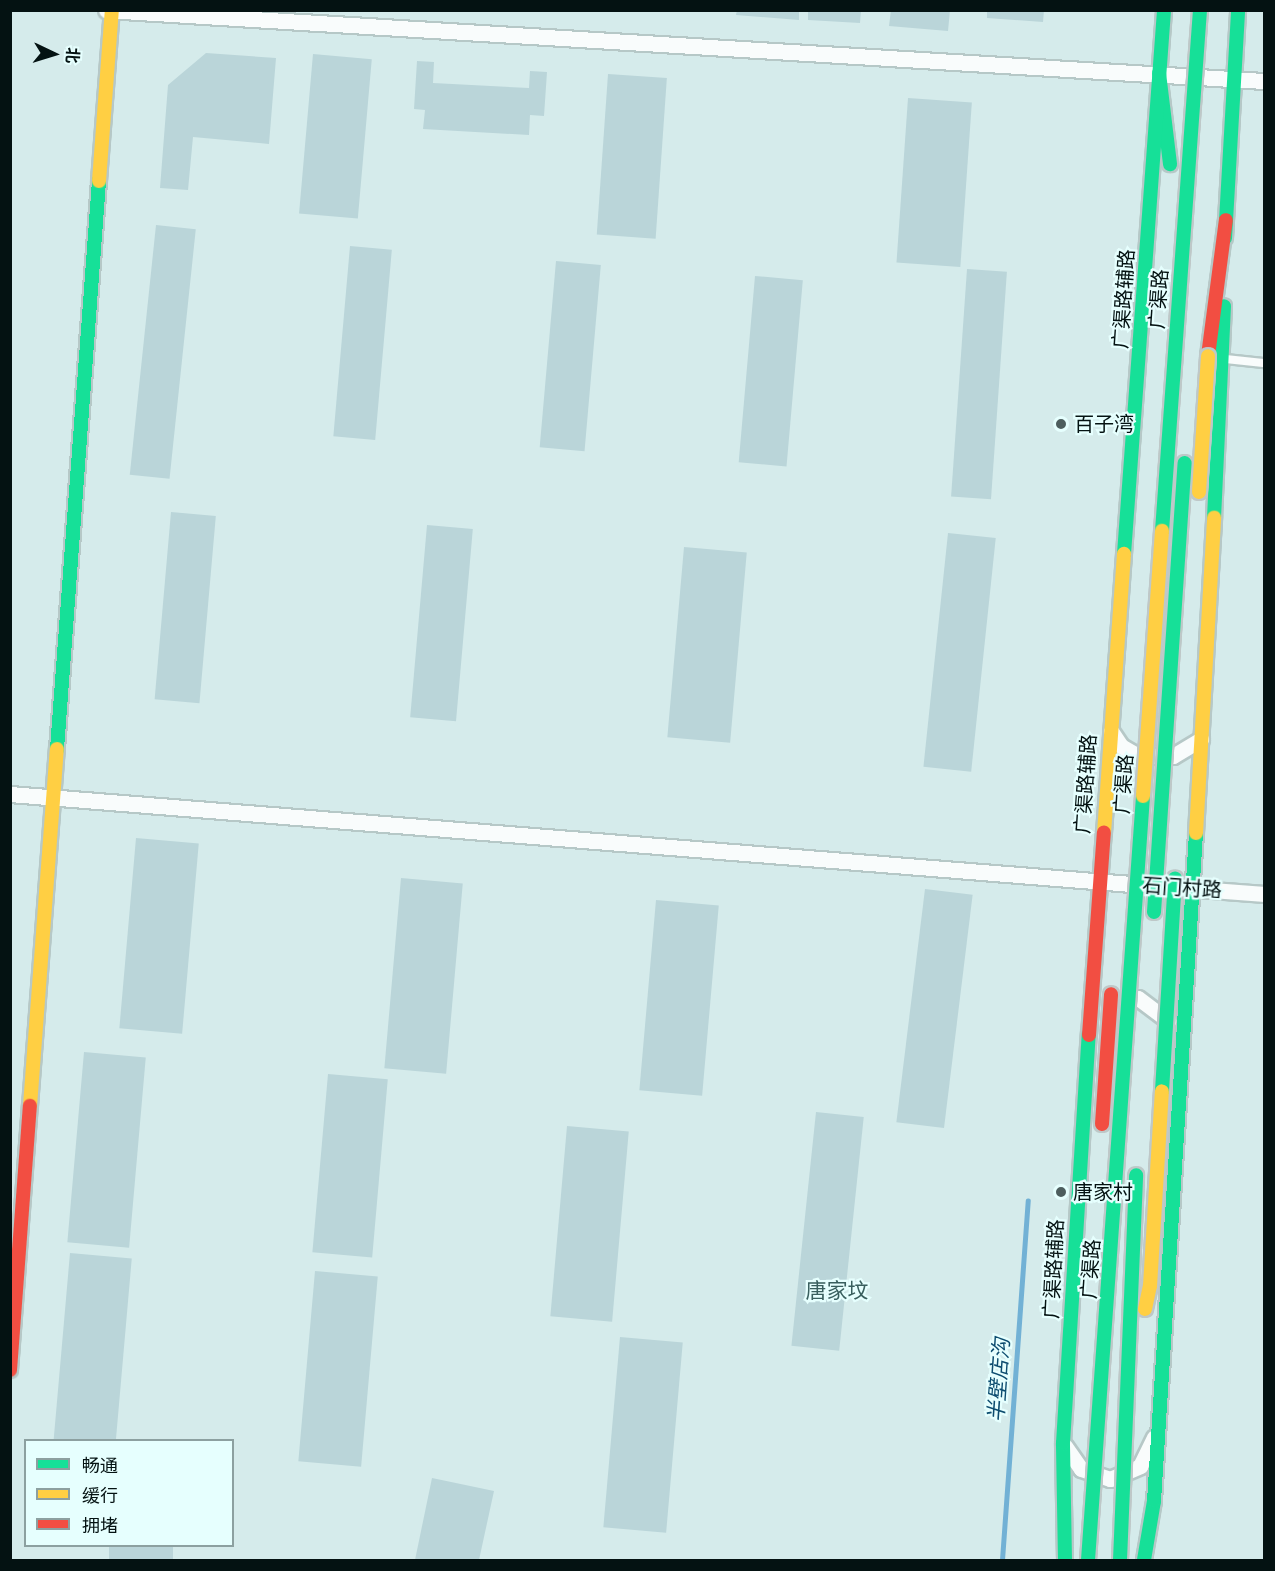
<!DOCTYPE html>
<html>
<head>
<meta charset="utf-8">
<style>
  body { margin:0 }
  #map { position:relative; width:1275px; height:1571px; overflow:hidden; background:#d5ebeb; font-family:"Nunito Sans","Noto Sans SC",sans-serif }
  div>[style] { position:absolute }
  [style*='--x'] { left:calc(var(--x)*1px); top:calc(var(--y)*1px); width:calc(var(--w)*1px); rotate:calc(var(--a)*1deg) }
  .stream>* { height:4.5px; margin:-2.25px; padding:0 2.25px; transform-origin:2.25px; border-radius:2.25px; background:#72b1d5 }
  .building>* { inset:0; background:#bad5d9; transform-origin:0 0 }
  .roads { filter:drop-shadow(2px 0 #b6c8c7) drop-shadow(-2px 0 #b6c8c7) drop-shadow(0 2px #b6c8c7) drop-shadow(0 -2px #b6c8c7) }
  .lane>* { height:8px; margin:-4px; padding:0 4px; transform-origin:4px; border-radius:4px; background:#f9fcfc }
  .street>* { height:15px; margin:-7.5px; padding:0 7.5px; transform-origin:7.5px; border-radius:7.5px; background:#f9fcfc }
  .fast>* { height:14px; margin:-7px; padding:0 7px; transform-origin:7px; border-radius:7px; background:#16e098 }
  .slow>* { height:14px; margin:-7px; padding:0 7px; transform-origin:7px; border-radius:7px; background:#ffcf43 }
  .jam>* { height:14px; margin:-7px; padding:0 7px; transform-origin:7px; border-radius:7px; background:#f24e42 }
  .bridges { filter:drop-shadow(2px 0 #bec8c8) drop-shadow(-2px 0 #bec8c8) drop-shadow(0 2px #bec8c8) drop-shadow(0 -2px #bec8c8) }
  .fast-bridge>* { height:14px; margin:-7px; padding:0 7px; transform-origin:7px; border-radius:7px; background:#16e098 }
  .slow-bridge>* { height:14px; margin:-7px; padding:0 7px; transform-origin:7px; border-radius:7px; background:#ffcf43 }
  .jam-bridge>* { height:14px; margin:-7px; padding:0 7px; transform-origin:7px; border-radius:7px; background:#f24e42 }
  .dots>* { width:16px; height:16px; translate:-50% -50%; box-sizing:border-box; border:3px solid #e6fffe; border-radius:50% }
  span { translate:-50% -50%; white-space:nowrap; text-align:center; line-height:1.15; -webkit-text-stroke:4.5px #e6fffe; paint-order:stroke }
  .street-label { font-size:20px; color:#041212 }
  .poi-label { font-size:20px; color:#041212 }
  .left { translate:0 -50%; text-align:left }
  .neighbourhood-label { font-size:21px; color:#395f5e }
  .water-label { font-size:21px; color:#0c4c6f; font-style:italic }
  .frame { position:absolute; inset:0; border:12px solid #041212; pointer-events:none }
  .legend { position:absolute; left:24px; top:1439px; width:210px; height:108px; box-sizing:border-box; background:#e6fffe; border:2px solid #8ca0a0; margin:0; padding:8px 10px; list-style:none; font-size:18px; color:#041212 }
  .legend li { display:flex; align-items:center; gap:12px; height:30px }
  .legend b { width:30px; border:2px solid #8ca0a0 }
  .north { position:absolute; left:24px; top:24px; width:60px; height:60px; -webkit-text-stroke:4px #e6fffe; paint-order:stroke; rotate:94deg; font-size:16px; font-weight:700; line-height:24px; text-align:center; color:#041212 }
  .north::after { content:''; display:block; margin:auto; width:21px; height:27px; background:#041212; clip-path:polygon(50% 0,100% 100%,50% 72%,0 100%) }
</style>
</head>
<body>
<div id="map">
  <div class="stream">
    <i style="--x:1002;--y:1560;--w:360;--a:-85.9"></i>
  </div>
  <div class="building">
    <i style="clip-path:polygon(737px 10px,799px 10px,799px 20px,736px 15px)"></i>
    <i style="clip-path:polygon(808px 10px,861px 10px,860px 23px,808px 20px)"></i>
    <i style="clip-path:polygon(891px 10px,950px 10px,948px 31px,889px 26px)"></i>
    <i style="clip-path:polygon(987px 10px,1044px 10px,1043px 22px,987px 18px)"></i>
    <i style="clip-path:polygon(206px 53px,276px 58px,269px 144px,193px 137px,188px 190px,160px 188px,168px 85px)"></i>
    <i style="left:313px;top:54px;width:59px;height:160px;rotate:5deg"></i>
    <i style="clip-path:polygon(417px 61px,434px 62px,433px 83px,529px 88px,530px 71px,547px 72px,544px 116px,530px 115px,529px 135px,423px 129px,425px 110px,414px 109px)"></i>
    <i style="left:608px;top:74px;width:59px;height:161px;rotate:4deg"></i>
    <i style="left:908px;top:98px;width:64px;height:165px;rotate:4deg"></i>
    <i style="left:156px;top:225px;width:40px;height:251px;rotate:6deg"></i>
    <i style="left:350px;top:246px;width:42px;height:191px;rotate:5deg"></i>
    <i style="left:556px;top:261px;width:45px;height:187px;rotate:5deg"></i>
    <i style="left:967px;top:269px;width:40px;height:228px;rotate:4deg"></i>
    <i style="left:755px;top:276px;width:48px;height:187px;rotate:5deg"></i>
    <i style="left:171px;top:512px;width:45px;height:188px;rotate:5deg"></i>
    <i style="left:427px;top:525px;width:46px;height:193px;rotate:5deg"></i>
    <i style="left:948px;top:533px;width:48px;height:235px;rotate:6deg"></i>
    <i style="left:684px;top:547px;width:63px;height:191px;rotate:5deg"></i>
    <i style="left:136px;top:838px;width:63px;height:191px;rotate:5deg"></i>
    <i style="left:401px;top:878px;width:62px;height:191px;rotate:5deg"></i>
    <i style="left:925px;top:889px;width:48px;height:235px;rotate:7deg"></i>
    <i style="left:656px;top:900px;width:63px;height:191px;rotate:5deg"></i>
    <i style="left:84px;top:1052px;width:62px;height:191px;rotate:5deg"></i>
    <i style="left:328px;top:1074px;width:60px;height:179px;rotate:5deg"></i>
    <i style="left:816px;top:1112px;width:48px;height:235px;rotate:6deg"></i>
    <i style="left:567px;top:1126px;width:62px;height:191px;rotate:5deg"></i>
    <i style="left:70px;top:1253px;width:62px;height:188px;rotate:5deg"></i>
    <i style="left:315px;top:1271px;width:63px;height:191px;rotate:5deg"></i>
    <i style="left:620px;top:1337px;width:63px;height:191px;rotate:5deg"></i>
    <i style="clip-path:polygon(432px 1478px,494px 1491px,479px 1560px,415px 1560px)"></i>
    <i style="left:109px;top:1546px;width:64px;height:14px"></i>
  </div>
  <div class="roads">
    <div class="lane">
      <i style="--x:1225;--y:359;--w:39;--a:6"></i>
    </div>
    <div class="street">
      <i style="--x:106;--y:10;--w:1160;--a:3.51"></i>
      <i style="--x:1111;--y:731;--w:18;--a:56"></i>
      <i style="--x:1121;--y:746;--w:20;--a:30"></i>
      <i style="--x:1138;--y:756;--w:35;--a:0"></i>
      <i style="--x:1173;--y:756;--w:33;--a:-31"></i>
      <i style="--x:10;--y:794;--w:1138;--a:4.59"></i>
      <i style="--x:1186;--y:888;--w:78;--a:4.4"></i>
      <i style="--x:1125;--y:1001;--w:13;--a:-13"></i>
      <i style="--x:1138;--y:998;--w:38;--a:37"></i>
      <i style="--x:1065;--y:1446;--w:28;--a:55"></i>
      <i style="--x:1081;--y:1469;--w:31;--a:19"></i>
      <i style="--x:1110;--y:1479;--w:33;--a:-23"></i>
      <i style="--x:1140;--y:1466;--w:32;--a:-64"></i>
    </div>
    <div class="fast">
      <i style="--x:1159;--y:73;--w:92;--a:83.1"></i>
      <i style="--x:1225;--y:238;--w:228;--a:-86.7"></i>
      <i style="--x:1214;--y:518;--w:212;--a:-87.3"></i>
      <i style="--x:1124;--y:554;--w:545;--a:-85.79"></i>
      <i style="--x:57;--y:749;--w:570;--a:-85.77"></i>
      <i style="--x:1065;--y:1560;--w:117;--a:-91"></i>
      <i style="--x:1063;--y:1443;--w:409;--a:-86.4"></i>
      <i style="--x:1144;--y:1560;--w:60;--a:-80.4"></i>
      <i style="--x:1154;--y:1501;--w:669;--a:-86.4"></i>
    </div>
    <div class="slow">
      <i style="--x:99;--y:181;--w:171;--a:-85.7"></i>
      <i style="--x:1104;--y:833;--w:280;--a:-85.9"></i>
      <i style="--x:1196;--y:833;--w:316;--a:-86.7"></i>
      <i style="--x:30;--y:1106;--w:358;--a:-85.7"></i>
    </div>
    <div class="jam">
      <i style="--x:1208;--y:356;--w:137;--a:-82.5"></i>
      <i style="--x:1089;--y:1035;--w:203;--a:-85.8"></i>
      <i style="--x:10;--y:1370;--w:265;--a:-85.7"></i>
    </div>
  </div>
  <div class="bridges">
    <div class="fast-bridge">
      <i style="--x:1162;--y:531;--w:522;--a:-85.83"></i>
      <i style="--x:1154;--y:912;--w:450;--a:-86.1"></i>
      <i style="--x:1162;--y:1091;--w:213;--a:-86.5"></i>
      <i style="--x:1088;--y:1560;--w:766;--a:-85.88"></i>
      <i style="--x:1120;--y:1560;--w:385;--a:-87.6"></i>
    </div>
    <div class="slow-bridge">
      <i style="--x:1199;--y:492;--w:136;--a:-86.2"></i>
      <i style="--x:1143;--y:796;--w:266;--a:-85.9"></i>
      <i style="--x:1145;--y:1309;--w:24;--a:-78"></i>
      <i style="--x:1150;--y:1286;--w:195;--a:-86.5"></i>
    </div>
    <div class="jam-bridge">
      <i style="--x:1102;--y:1124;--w:130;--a:-86"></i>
    </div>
  </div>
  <div class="dots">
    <i style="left:1061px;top:424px;background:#4d5e5e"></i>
    <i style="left:1061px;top:1192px;background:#4d5e5e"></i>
  </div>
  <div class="street-label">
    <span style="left:1124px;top:299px;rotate:-86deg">广渠路辅路</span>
    <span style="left:1159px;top:299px;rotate:-86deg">广渠路</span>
    <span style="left:1086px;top:784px;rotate:-86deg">广渠路辅路</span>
    <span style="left:1124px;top:784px;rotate:-86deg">广渠路</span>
    <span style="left:1182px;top:888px;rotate:4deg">石门村路</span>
    <span style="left:1054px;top:1269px;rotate:-87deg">广渠路辅路</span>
    <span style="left:1091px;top:1269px;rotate:-86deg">广渠路</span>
  </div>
  <div class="poi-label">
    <span class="left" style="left:1074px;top:424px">百子湾</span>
    <span class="left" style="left:1073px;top:1192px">唐家村</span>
  </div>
  <div class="neighbourhood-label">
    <span style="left:837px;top:1291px">唐家坟</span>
  </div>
  <div class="water-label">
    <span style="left:999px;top:1380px;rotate:-86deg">半壁店沟</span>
  </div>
  <div class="frame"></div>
  <ul class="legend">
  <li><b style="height:8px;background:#16e098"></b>畅通</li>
  <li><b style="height:8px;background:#ffcf43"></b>缓行</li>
  <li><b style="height:8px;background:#f24e42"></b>拥堵</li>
  </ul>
  <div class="north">北</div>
</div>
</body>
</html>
